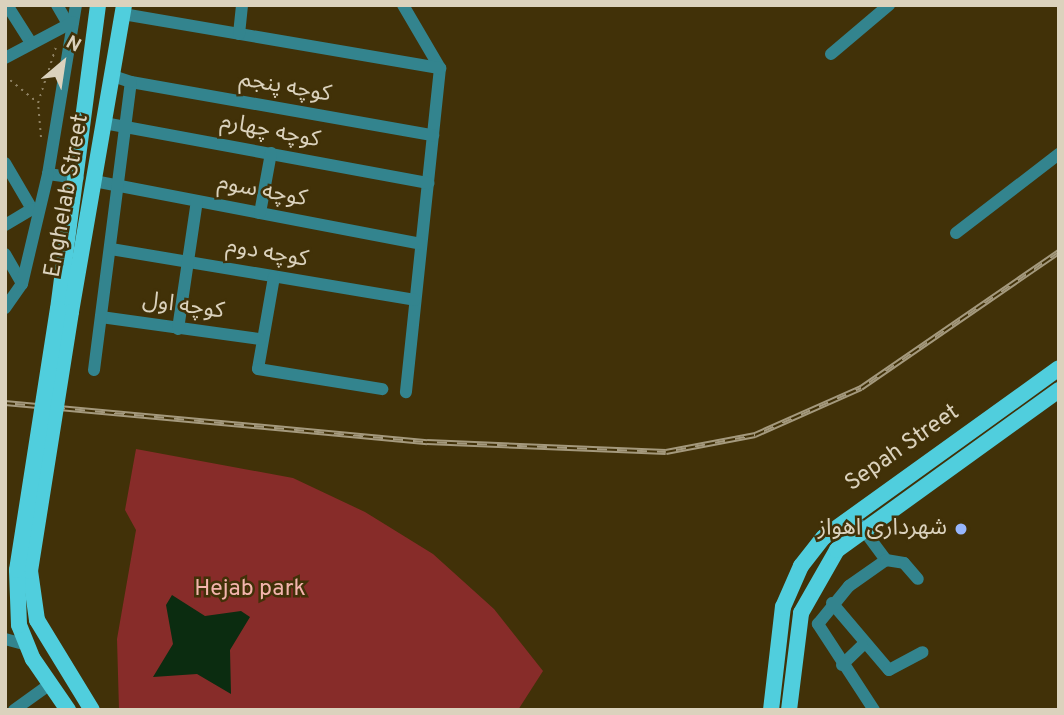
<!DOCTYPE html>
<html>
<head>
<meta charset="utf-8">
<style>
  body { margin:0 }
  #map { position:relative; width:1064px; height:715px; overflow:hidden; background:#413108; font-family:Overpass,"Noto Sans Arabic",sans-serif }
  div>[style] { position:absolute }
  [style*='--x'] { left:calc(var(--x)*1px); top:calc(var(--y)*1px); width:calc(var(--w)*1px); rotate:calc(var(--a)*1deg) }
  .green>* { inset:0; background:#872c29 }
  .water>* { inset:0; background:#0b2c10 }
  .path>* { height:2px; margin-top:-1px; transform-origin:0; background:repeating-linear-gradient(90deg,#8d8061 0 2px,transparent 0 7px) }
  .minor>* { height:12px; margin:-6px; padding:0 6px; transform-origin:6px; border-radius:6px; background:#33848e }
  .major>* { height:16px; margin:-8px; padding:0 8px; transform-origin:8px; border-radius:8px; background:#50cedd }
  .rail>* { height:6px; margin-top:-3px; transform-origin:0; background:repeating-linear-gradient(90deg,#413108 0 10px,#a4997d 0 20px); box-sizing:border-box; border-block:2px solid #a4997d }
  .major-bridge>* { height:16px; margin:-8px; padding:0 8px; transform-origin:8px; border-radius:8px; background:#50cedd }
  .dots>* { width:19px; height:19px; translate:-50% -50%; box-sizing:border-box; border:4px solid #413108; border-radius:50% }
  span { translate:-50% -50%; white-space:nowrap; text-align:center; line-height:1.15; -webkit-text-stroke:5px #413108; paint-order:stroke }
  .street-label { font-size:23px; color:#dbd2bd }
  .poi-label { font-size:23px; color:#dbd2bd }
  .right { translate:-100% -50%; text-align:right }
  .park-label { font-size:23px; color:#f3b4ad }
  .frame { position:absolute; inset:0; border:7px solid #dbd2bd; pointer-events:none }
  .north { position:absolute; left:28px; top:28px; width:70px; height:70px; -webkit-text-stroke:5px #413108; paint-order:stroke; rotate:29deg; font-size:19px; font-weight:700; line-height:28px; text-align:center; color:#dbd2bd }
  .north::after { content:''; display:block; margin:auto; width:24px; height:32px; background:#dbd2bd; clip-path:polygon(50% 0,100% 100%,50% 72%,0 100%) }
</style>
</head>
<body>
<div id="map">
  <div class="green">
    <i style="clip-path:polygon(136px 449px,293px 478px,365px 512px,433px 554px,494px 609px,543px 671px,518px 710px,119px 710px,117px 639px,136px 530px,125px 510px)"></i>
  </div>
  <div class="water">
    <i style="clip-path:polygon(172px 595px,205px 616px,241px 611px,250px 617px,230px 650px,231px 694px,197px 674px,153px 677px,173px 644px,166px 605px)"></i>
  </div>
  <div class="path">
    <i style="--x:5;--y:76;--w:41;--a:39.1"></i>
    <i style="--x:41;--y:137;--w:34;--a:-95"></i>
    <i style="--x:38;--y:103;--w:59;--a:-72.2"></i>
  </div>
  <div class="minor">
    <i style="--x:7;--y:5;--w:45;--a:57.7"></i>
    <i style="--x:57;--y:5;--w:20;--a:60"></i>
    <i style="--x:76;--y:5;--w:171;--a:99.4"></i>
    <i style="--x:48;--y:174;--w:30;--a:8"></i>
    <i style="--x:403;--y:5;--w:73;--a:59.6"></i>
    <i style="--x:440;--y:68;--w:326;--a:96"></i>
    <i style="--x:123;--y:14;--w:322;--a:9.7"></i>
    <i style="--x:239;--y:34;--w:29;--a:-84"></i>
    <i style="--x:831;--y:54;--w:76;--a:-40.2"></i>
    <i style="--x:5;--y:58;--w:77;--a:-27.9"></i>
    <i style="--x:131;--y:82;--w:307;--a:10"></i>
    <i style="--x:104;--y:123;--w:330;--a:10.5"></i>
    <i style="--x:5;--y:163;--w:53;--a:59.6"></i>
    <i style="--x:32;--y:209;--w:31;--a:149"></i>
    <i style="--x:94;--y:181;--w:333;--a:10.9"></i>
    <i style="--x:260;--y:213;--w:61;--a:-79.6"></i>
    <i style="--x:956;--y:233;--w:130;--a:-37.5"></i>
    <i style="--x:111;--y:249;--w:308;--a:9.5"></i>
    <i style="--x:5;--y:254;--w:34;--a:60"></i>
    <i style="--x:274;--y:277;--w:93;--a:99.9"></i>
    <i style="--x:258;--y:369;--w:126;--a:9.2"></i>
    <i style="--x:5;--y:308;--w:29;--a:-55"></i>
    <i style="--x:22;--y:284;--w:113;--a:-76.7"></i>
    <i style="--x:101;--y:317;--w:161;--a:7.9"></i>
    <i style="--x:178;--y:329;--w:129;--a:-81.6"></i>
    <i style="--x:94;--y:370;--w:290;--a:-82.7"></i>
    <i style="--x:131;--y:82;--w:20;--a:-162"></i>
    <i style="--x:860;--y:525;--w:44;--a:53.4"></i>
    <i style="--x:832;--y:603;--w:88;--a:49.6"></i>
    <i style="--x:889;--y:670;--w:38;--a:-28"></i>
    <i style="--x:5;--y:639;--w:23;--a:15"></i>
    <i style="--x:842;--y:665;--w:28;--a:-44"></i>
    <i style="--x:14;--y:710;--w:44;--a:-35.8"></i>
    <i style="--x:874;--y:710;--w:103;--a:-123.1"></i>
    <i style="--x:818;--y:624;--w:49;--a:-50.8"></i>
    <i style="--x:849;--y:586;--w:45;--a:-35.1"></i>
    <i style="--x:886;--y:560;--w:18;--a:9"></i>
    <i style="--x:904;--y:563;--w:21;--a:49"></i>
  </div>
  <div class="major">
    <i style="--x:58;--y:309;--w:307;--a:-82.5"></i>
    <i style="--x:71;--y:312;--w:312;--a:-80.2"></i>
    <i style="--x:37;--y:620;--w:105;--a:58.6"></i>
    <i style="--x:19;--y:625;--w:37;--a:68"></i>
    <i style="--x:33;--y:659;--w:62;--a:55.5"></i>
    <i style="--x:771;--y:710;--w:104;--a:-83.4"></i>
    <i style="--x:783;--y:607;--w:45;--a:-66.3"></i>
    <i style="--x:801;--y:566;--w:37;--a:-52"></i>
    <i style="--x:824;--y:537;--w:289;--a:-35.7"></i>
    <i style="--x:789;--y:710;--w:98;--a:-82.9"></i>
    <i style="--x:801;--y:613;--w:73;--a:-60.3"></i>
    <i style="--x:837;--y:550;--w:274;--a:-35.8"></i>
  </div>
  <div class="rail">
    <i style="--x:5;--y:403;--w:424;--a:5.3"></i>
    <i style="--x:427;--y:442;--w:239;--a:2.4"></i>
    <i style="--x:666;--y:452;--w:91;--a:-10.8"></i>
    <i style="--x:755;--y:435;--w:116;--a:-23.9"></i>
    <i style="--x:861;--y:388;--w:240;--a:-34.5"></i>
  </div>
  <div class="major-bridge">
    <i style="--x:37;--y:620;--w:49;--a:-98.1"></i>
    <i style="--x:30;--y:571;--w:262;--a:-81"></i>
    <i style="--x:19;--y:625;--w:55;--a:-92.1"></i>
    <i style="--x:17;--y:570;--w:264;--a:-81.1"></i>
  </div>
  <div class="dots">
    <i style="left:961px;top:529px;background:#97b6fd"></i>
  </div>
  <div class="street-label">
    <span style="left:285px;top:88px;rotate:10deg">کوچه پنجم</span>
    <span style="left:270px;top:132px;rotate:11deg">کوچه چهارم</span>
    <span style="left:262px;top:192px;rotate:11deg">کوچه سوم</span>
    <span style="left:68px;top:196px;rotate:-80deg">Enghelab Street</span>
    <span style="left:267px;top:254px;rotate:10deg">کوچه دوم</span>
    <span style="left:183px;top:307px;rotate:8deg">کوچه اول</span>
    <span style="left:903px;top:449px;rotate:-35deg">Sepah Street</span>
  </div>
  <div class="poi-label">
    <span class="right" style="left:947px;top:529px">شهرداری اهواز</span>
  </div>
  <div class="park-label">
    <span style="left:250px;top:590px">Hejab park</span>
  </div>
  <div class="frame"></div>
  <div class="north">N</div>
</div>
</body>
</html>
